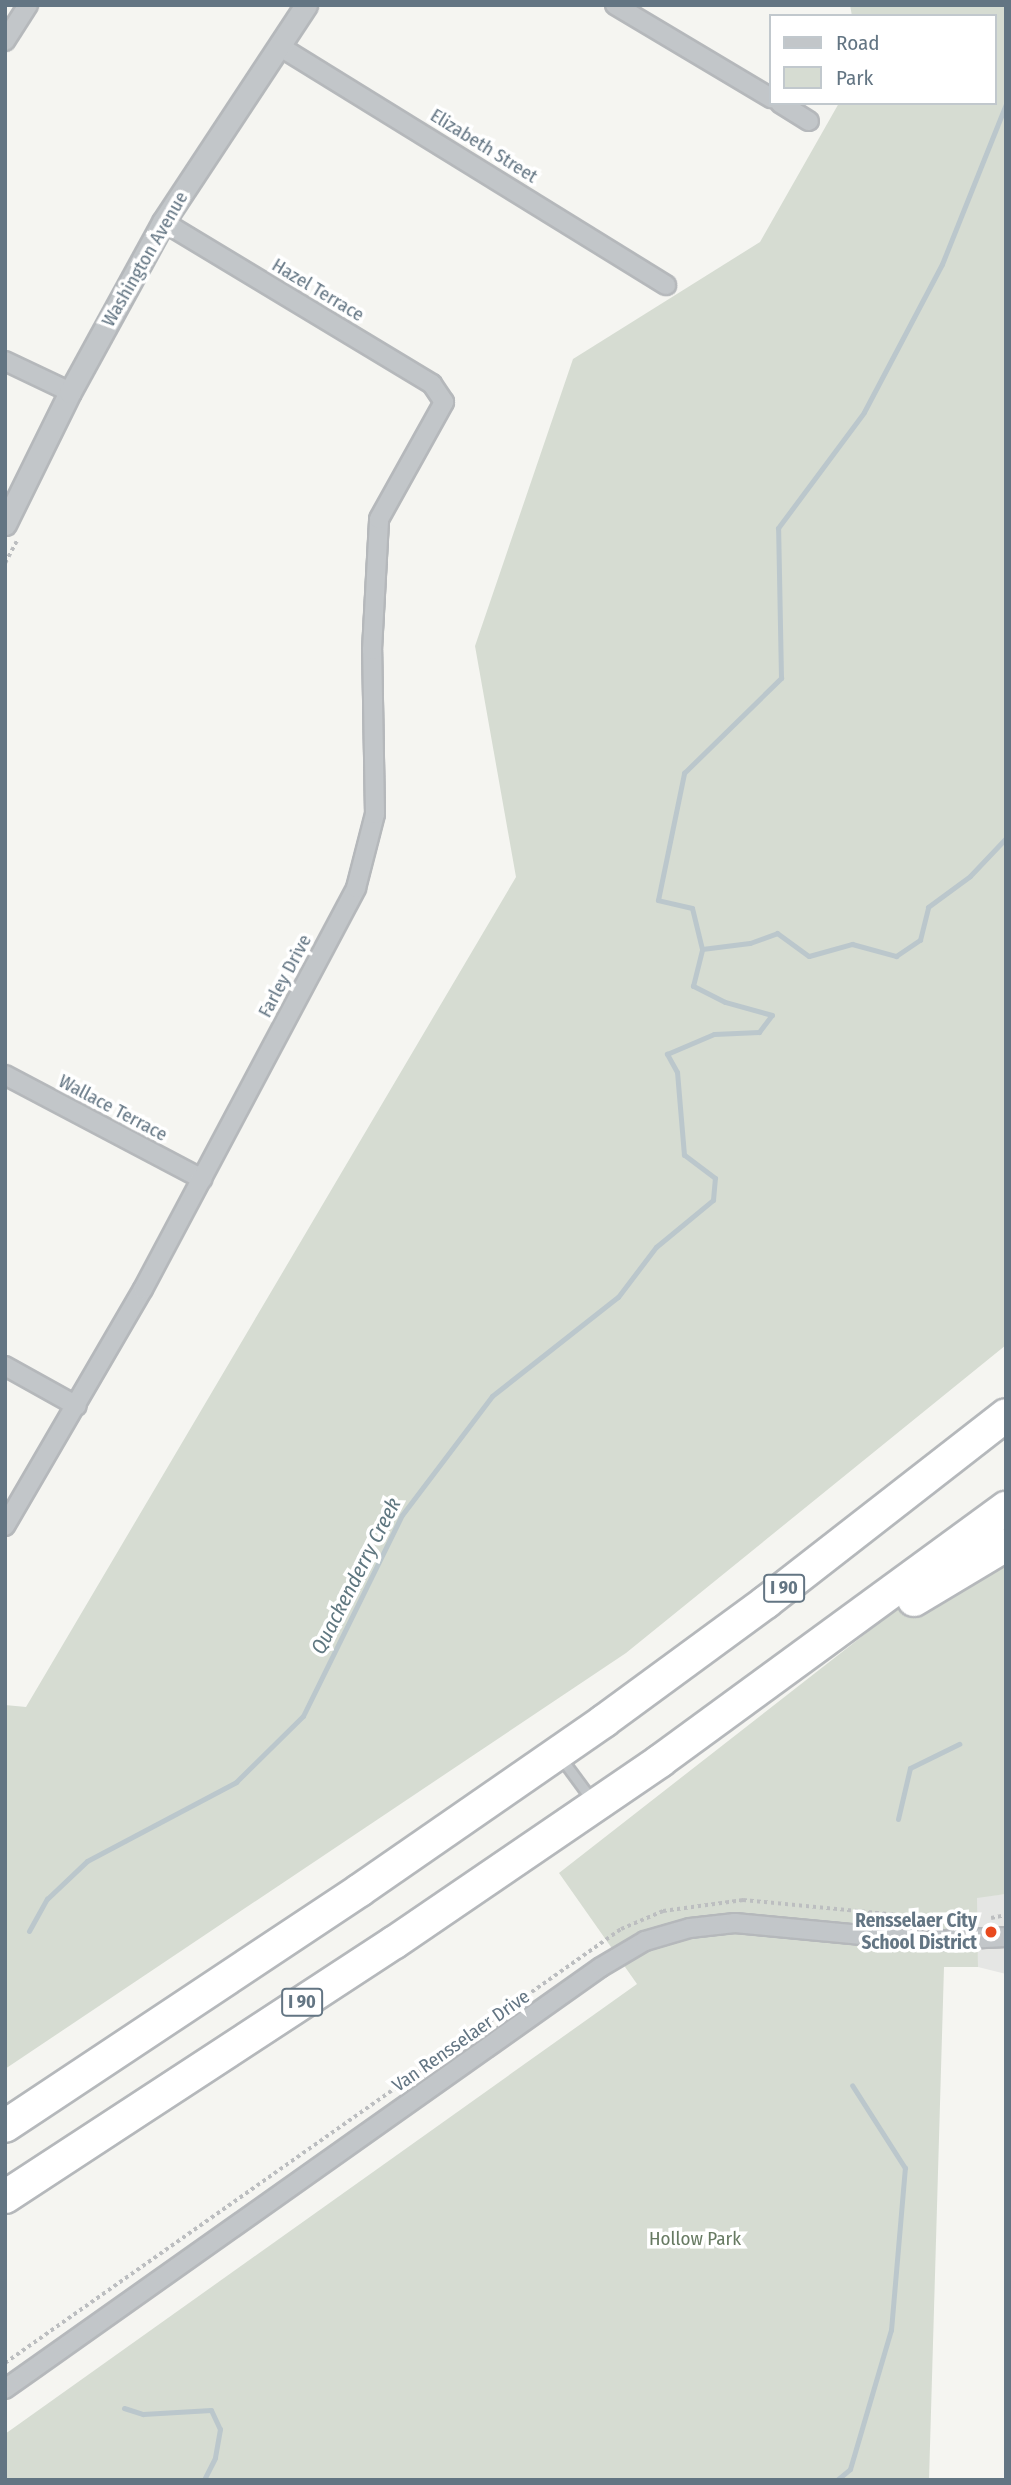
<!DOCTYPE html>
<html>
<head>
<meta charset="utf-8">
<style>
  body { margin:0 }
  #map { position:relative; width:1011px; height:2485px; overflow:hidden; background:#f5f5f1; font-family:"Fira Sans Condensed",sans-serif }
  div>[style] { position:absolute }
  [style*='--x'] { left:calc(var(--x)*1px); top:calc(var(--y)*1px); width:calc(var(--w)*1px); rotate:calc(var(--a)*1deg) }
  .built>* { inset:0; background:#e5e6e4 }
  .green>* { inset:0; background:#d6dcd2 }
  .stream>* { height:5px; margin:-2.5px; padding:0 2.5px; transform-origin:2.5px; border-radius:2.5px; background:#bbc7cc }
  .path>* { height:3.5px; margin-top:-1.75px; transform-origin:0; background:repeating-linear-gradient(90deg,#bcbec0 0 3.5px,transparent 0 7px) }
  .roads { filter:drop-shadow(2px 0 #b5b8bb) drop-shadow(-2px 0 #b5b8bb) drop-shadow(0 2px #b5b8bb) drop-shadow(0 -2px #b5b8bb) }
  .service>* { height:9px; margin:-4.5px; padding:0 4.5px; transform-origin:4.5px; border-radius:4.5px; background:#c2c6c9 }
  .minor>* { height:18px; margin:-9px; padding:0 9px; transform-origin:9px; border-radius:9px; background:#c2c6c9 }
  .tertiary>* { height:21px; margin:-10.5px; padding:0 10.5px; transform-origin:10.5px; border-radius:10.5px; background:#c2c6c9 }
  .motorway>* { height:32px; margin:-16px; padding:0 16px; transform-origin:16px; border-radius:16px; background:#fff }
  .dots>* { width:19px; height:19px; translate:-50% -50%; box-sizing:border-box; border:4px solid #fff; border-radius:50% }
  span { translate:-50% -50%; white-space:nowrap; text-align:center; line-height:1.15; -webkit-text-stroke:7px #fff; paint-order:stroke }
  .shield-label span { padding:2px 5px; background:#fff; border:2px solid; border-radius:5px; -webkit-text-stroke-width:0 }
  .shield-label { font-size:18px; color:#637583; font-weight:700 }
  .street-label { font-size:19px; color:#637583 }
  .poi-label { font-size:19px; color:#637583; font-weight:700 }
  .right { translate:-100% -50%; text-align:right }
  .park-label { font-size:19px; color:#677a62 }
  .water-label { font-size:21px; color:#5f7780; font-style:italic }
  .frame { position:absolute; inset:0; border:7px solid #637583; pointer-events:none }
  .legend { position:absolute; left:769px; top:14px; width:228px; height:91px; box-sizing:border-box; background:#fff; border:2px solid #c1c8cd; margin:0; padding:9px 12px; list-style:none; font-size:21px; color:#637583 }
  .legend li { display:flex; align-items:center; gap:14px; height:35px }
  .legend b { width:35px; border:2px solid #c1c8cd }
</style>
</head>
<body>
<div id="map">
  <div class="built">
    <i style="clip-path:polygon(1006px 1894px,1006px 1974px,978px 1967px,976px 1897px)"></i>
  </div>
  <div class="green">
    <i style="clip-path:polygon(850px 5px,1006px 5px,1006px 1345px,626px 1653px,5px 2069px,5px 1705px,26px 1707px,516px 877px,475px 646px,573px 359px,760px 242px,839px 103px,995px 103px,995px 16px,852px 16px)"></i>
    <i style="clip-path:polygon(1006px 1524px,1006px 1894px,977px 1898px,978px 1967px,944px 1967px,929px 2480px,5px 2480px,5px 2434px,637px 1984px,559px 1873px)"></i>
  </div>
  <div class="stream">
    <i style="--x:702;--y:949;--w:42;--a:-103.7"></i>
    <i style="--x:692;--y:908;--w:35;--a:-167"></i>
    <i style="--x:658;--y:900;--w:130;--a:-78.4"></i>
    <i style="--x:684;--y:773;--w:136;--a:-44.4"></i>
    <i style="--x:781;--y:678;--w:150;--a:-91.1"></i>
    <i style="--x:778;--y:528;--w:144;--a:-53.4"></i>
    <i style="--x:864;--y:412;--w:167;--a:-62.2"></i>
    <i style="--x:942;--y:264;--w:172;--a:-68.2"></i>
    <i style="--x:898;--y:1819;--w:52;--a:-76.8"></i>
    <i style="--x:910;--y:1768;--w:55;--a:-26.1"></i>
    <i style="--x:29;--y:1931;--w:37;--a:-61"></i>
    <i style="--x:47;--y:1899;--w:55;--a:-43.5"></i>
    <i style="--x:87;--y:1861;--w:169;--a:-27.9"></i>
    <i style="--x:236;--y:1782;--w:94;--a:-44.6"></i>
    <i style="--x:303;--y:1716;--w:224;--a:-63.8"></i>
    <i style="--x:402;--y:1515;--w:149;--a:-52.9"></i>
    <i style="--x:492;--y:1396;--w:160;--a:-38.2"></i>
    <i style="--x:618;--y:1297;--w:63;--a:-52.8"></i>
    <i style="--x:656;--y:1247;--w:74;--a:-39.5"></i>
    <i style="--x:713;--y:1200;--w:22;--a:-85"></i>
    <i style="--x:715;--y:1178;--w:39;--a:-143"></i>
    <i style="--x:684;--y:1155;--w:83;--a:-94.8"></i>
    <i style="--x:677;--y:1072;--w:21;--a:-119"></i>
    <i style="--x:667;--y:1054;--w:51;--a:-23.1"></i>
    <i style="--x:714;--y:1034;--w:45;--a:-2.5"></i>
    <i style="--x:759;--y:1032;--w:21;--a:-53"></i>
    <i style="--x:772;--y:1015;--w:49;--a:-164.5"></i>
    <i style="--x:725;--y:1002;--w:36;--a:-153"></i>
    <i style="--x:693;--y:986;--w:38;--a:-76"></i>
    <i style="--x:702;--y:949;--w:48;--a:-7.1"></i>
    <i style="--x:750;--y:943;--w:29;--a:-20"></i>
    <i style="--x:777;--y:933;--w:39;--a:36"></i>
    <i style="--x:809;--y:956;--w:45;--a:-15.6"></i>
    <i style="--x:852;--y:944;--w:46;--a:15.3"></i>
    <i style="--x:896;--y:956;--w:29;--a:-34"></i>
    <i style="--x:920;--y:940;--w:34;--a:-76"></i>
    <i style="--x:928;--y:907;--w:52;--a:-36.4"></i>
    <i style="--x:970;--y:876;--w:52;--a:-46.5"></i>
    <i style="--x:124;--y:2408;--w:20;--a:18"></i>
    <i style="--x:143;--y:2414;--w:68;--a:-3.4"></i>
    <i style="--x:211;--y:2410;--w:21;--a:65"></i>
    <i style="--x:220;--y:2429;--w:29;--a:100"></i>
    <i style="--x:215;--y:2458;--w:25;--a:117"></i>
    <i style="--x:837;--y:2480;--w:17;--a:-40"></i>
    <i style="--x:850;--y:2469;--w:145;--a:-73.6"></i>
    <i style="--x:891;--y:2330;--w:163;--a:-85.1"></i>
    <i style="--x:905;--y:2168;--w:98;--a:-122.6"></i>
  </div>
  <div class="path">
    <i style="--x:5;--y:563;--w:26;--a:-62"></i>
    <i style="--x:991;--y:1918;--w:15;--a:-11"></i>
    <i style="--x:5;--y:2363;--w:754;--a:-35.17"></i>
    <i style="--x:621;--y:1929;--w:46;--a:-23.2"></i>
    <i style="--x:663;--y:1911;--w:81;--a:-7.8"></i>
    <i style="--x:743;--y:1900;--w:210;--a:5.5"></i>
  </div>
  <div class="roads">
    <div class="service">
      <i style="--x:561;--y:1758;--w:52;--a:53.6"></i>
    </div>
    <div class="minor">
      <i style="--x:615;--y:5;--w:182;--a:30.8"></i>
      <i style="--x:5;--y:41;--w:43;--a:-57.4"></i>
      <i style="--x:279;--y:46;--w:455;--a:31.7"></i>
      <i style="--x:780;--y:103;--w:34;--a:32"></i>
      <i style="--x:5;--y:361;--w:72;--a:25.5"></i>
      <i style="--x:5;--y:1075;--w:223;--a:27.8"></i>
      <i style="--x:5;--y:1366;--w:82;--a:29.1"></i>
      <i style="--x:5;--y:1526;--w:274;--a:-59.8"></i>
      <i style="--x:143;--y:1289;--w:454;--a:-62"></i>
      <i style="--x:356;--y:888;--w:76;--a:-75.6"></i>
      <i style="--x:375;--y:814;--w:164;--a:-91"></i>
      <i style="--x:372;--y:650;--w:131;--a:-86.9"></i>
      <i style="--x:379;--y:519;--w:134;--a:-60.9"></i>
      <i style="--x:444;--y:402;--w:22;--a:-124"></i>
      <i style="--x:432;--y:384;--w:314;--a:-148.9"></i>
      <i style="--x:5;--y:2389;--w:730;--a:-35.3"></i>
      <i style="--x:601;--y:1967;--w:51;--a:-30.6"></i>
      <i style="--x:645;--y:1941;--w:47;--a:-16.1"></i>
      <i style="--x:690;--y:1928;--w:45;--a:-6.3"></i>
      <i style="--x:735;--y:1923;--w:191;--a:5.4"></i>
      <i style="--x:925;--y:1941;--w:81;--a:-2.8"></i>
    </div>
    <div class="tertiary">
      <i style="--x:5;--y:524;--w:147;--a:-63.8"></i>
      <i style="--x:70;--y:392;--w:194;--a:-61.3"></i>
      <i style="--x:163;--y:222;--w:260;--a:-56.6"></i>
    </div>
    <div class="motorway">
      <i style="--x:914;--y:1600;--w:107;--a:-30.9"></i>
      <i style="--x:5;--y:2126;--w:426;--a:-33.6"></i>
      <i style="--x:360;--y:1890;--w:297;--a:-34.7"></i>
      <i style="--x:604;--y:1721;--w:201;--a:-36.3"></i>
      <i style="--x:766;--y:1602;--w:304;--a:-37.9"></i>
      <i style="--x:5;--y:2197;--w:466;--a:-33.2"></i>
      <i style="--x:395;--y:1942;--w:321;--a:-34.3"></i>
      <i style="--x:660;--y:1761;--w:429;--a:-36.2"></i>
    </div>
  </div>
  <div class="dots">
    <i style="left:991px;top:1932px;background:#e8491e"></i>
  </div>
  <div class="shield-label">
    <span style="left:784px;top:1588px">I 90</span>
    <span style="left:302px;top:2002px">I 90</span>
  </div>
  <div class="street-label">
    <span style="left:484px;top:146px;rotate:32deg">Elizabeth Street</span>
    <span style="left:145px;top:259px;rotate:-60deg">Washington Avenue</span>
    <span style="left:318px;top:290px;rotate:31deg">Hazel Terrace</span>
    <span style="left:285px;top:976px;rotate:-62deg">Farley Drive</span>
    <span style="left:113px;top:1108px;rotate:28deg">Wallace Terrace</span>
    <span style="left:461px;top:2041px;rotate:-35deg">Van Rensselaer Drive</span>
  </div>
  <div class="poi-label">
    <span class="right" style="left:977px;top:1932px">Rensselaer City<br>School District</span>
  </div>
  <div class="park-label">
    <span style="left:695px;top:2239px">Hollow Park</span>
  </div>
  <div class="water-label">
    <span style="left:356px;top:1576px;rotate:-63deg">Quackenderry Creek</span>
  </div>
  <div class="frame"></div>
  <ul class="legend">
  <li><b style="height:9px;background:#c2c6c9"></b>Road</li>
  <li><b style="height:19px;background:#d6dcd2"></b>Park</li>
  </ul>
</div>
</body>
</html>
